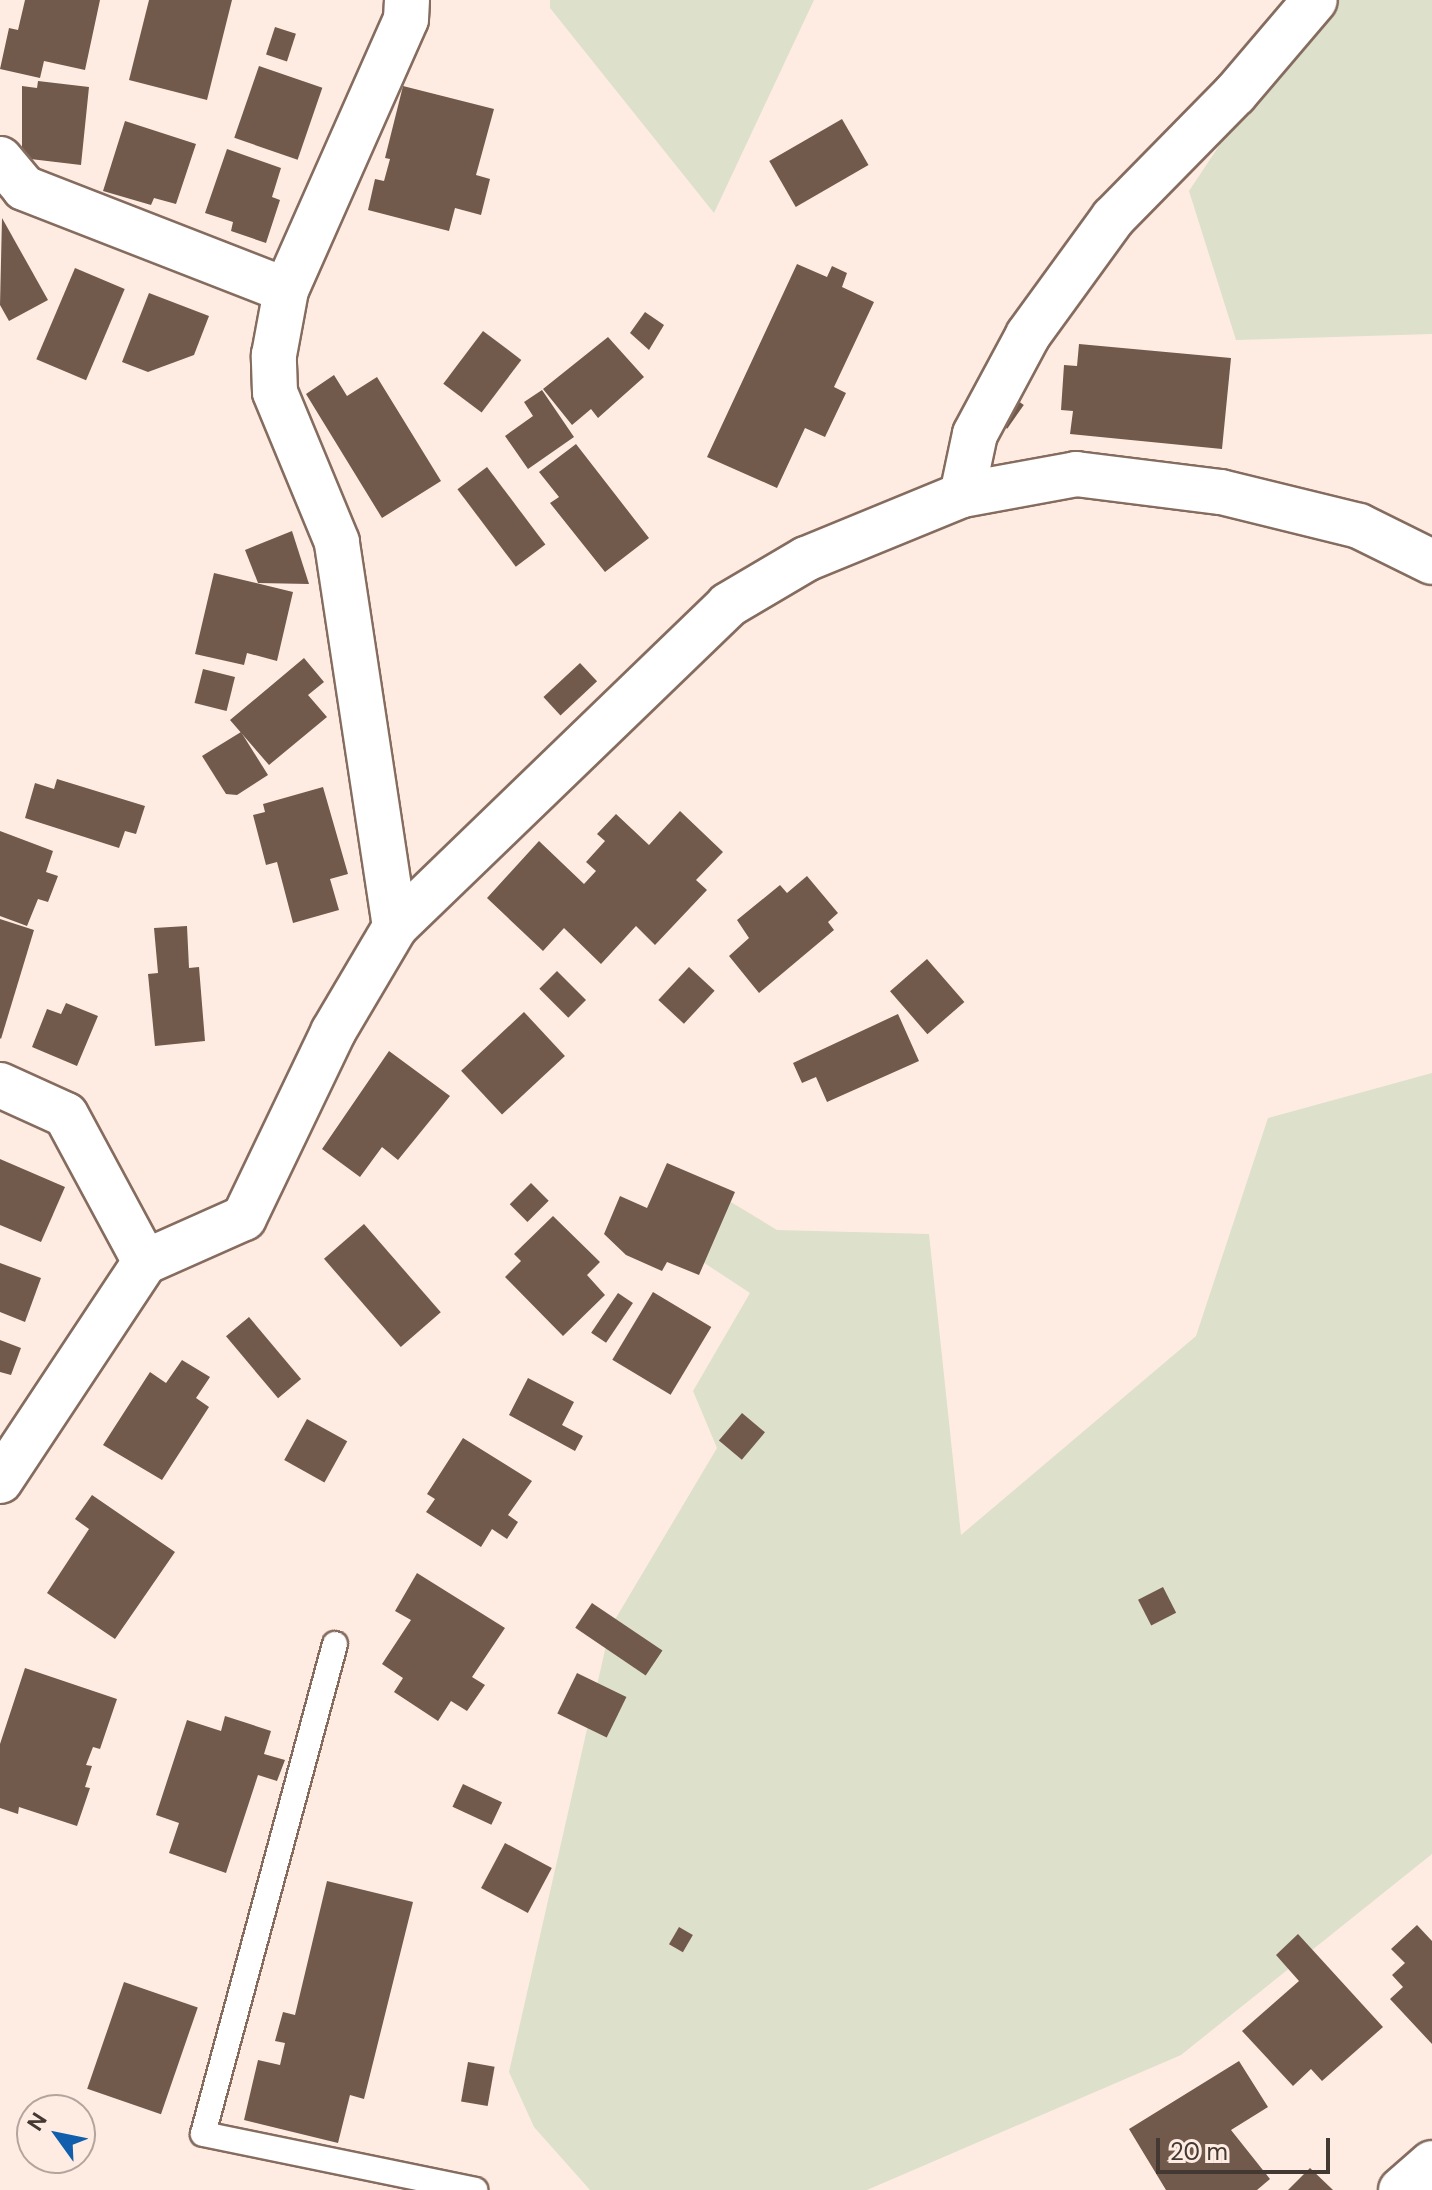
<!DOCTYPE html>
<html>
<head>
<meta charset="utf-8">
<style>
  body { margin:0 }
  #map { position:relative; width:1432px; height:2190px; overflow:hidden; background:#feece3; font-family:"DM Sans",sans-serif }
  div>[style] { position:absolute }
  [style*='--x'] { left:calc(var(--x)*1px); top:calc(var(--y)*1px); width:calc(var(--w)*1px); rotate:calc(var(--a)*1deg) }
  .green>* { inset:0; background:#dde0cb }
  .building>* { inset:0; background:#715a4b; transform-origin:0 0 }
  .roads { filter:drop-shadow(2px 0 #856c5f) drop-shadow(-2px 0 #856c5f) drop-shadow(0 2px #856c5f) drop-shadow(0 -2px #856c5f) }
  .lane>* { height:24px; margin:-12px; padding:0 12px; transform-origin:12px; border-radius:12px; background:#fff }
  .street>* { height:44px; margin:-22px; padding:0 22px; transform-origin:22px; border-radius:22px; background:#fff }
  span { translate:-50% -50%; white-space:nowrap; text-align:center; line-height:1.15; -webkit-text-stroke:8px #feece3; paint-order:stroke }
  .north { position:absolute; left:16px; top:2094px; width:80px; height:80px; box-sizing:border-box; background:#feece3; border:2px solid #b3a49c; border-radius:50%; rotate:303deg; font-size:22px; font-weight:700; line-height:32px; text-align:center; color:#433832 }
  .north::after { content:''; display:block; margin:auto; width:28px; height:36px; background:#115ead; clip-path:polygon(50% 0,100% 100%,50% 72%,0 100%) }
  .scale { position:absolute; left:1156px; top:2138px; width:174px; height:36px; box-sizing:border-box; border:4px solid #433832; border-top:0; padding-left:10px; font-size:24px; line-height:28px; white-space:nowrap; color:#433832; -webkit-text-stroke:6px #feece3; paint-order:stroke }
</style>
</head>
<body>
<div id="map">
  <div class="green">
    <i style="clip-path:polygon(550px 0,814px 0,714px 213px,550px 8px)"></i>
    <i style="clip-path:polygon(1316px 0,1432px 0,1432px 334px,1236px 340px,1189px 191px)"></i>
    <i style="clip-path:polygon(1432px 1073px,1432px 1854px,1181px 2055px,867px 2190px,590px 2190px,534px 2127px,509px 2072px,610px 1628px,717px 1448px,693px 1391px,750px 1293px,645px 1224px,711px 1190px,777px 1230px,929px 1234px,961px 1535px,1196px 1336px,1268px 1118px)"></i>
  </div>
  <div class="building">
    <i style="clip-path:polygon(25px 0,100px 0,85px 70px,44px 61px,40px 78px,0 69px,9px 28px,18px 30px)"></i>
    <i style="clip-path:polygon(149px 0,232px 0,207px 100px,129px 80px)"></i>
    <i style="left:275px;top:27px;width:22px;height:29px;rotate:18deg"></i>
    <i style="left:259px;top:66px;width:67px;height:76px;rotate:19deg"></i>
    <i style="clip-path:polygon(38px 81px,89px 87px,81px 165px,22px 158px,22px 86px,37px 88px)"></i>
    <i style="clip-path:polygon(403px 86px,494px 109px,476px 175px,490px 179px,481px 215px,455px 208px,449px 231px,368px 210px,375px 179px,384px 181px,390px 159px,385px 158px)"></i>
    <i style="left:842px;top:119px;width:53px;height:84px;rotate:60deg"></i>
    <i style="clip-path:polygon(125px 121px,196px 144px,176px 204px,154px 198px,151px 205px,103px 191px)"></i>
    <i style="clip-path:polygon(227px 149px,281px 168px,272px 197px,280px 200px,266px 243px,231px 231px,233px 222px,205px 213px)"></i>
    <i style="clip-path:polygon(2px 218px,48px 300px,9px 321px,0 305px)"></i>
    <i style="clip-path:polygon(797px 264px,827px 277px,832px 266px,847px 273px,842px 287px,874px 302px,834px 387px,846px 393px,825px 437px,805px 428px,777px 488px,707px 457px)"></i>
    <i style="left:75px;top:268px;width:54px;height:99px;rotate:23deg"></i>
    <i style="clip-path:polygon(149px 293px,209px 316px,194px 355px,148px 372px,122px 362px)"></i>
    <i style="clip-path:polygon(645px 312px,664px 325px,649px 350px,630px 333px)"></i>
    <i style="left:483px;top:331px;width:48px;height:66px;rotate:37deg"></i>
    <i style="clip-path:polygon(608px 337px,644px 377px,598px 418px,591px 409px,572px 425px,543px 389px)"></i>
    <i style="clip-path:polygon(1079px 344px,1231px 358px,1222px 449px,1070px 434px,1073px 411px,1061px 410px,1064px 365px,1077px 366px)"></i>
    <i style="clip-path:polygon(334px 375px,347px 396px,377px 377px,441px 481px,382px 518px,306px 394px)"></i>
    <i style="clip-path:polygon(542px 390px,574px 437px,528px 469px,505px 436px,533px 416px,524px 402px)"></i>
    <i style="left:1014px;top:398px;width:12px;height:29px;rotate:35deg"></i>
    <i style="clip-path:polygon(576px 444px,649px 538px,605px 572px,550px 503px,559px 497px,539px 472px)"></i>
    <i style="left:487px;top:467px;width:97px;height:37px;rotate:53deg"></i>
    <i style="clip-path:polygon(292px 531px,309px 584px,258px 583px,245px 550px)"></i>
    <i style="clip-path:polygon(214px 573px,293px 592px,277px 661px,247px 653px,244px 665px,195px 654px)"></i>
    <i style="clip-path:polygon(304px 658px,324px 682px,308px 695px,327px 717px,269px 765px,230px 720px)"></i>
    <i style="left:580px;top:663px;width:25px;height:50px;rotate:47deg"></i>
    <i style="left:203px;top:669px;width:33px;height:35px;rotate:14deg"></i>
    <i style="clip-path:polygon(241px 732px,268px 775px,237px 795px,226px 794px,202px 756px)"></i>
    <i style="clip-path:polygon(57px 779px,145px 806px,136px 834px,125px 831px,119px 848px,25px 818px,35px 783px,54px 789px)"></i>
    <i style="clip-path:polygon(323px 787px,348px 874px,330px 879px,339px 910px,293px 923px,277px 862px,266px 865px,253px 815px,265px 812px,263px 804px)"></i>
    <i style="clip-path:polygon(680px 811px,723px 852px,696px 880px,707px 890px,655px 945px,636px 926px,601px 964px,564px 928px,543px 951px,487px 898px,539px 841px,584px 884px,596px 871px,586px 862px,605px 841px,597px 834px,616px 814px,649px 845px)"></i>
    <i style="clip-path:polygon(0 831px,53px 851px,46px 872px,58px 876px,48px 902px,38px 899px,27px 926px,0 916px)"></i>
    <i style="clip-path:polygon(807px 876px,838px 913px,828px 922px,834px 930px,759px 993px,729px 956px,749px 938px,737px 920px,780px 885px,787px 893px)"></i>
    <i style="clip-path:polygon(0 919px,34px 930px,1px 1039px,0 1038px)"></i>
    <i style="clip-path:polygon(187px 926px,189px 968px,199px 967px,205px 1041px,155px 1046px,148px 974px,158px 973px,154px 928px)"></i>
    <i style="left:927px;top:959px;width:57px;height:49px;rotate:49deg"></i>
    <i style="left:689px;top:967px;width:35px;height:45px;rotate:43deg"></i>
    <i style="left:557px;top:971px;width:41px;height:25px;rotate:45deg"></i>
    <i style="clip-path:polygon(66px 1003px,98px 1016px,77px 1066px,32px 1047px,47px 1009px,61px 1014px)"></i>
    <i style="left:524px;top:1012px;width:60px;height:86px;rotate:47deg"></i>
    <i style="clip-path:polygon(898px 1014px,919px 1061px,827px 1102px,816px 1077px,802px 1083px,793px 1063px)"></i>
    <i style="clip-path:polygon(389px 1051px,450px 1096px,398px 1160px,382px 1147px,360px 1177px,322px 1149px)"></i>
    <i style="clip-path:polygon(0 1159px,65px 1187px,41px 1242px,0 1225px)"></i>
    <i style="clip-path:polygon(667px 1163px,735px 1192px,699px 1275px,667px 1262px,662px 1271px,626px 1255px,604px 1234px,620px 1196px,647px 1208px)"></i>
    <i style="left:531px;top:1183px;width:25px;height:30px;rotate:45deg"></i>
    <i style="clip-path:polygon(553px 1216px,600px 1262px,587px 1275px,605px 1295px,563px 1336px,505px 1277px,521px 1261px,514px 1254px)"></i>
    <i style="left:364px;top:1224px;width:117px;height:53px;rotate:49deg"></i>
    <i style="clip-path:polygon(0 1263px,41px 1278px,25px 1322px,0 1312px)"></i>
    <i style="left:653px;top:1292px;width:68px;height:79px;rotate:31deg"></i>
    <i style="left:618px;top:1293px;width:18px;height:48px;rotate:34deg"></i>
    <i style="left:249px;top:1317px;width:81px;height:30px;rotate:50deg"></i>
    <i style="clip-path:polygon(0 1340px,21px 1348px,11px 1375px,0 1372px)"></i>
    <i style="clip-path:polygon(182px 1360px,210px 1377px,196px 1398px,209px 1407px,162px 1480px,103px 1445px,150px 1372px,166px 1383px)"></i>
    <i style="clip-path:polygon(528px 1378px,574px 1402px,562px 1425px,583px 1436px,575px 1451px,509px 1415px)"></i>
    <i style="left:742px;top:1413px;width:30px;height:36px;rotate:40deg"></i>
    <i style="left:307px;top:1419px;width:46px;height:47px;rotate:29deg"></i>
    <i style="clip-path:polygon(463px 1438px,532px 1481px,508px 1515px,518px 1522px,507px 1539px,492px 1529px,481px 1547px,426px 1512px,435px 1499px,427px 1494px)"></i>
    <i style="clip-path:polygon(92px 1495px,175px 1552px,115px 1639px,47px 1593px,89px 1529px,75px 1519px)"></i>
    <i style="clip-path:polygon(417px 1573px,505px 1628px,472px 1677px,485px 1685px,467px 1711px,451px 1701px,438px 1721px,394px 1692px,403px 1678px,382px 1664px,411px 1620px,395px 1611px)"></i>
    <i style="left:1163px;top:1587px;width:29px;height:28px;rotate:63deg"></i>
    <i style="left:592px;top:1603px;width:85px;height:30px;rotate:34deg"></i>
    <i style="clip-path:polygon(25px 1668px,117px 1699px,100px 1749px,93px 1747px,86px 1765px,92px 1766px,85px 1787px,90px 1788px,77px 1826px,19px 1807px,18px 1814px,0 1808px,0 1744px)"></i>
    <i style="left:577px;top:1673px;width:55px;height:45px;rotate:26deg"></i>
    <i style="clip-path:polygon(225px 1716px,271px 1731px,264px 1754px,285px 1760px,277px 1781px,258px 1775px,226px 1873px,169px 1853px,179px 1823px,156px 1815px,187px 1720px,221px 1731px)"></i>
    <i style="left:463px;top:1784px;width:43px;height:25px;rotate:25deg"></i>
    <i style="left:505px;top:1843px;width:53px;height:51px;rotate:28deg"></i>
    <i style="clip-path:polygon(327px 1881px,413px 1902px,364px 2099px,350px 2095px,338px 2143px,244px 2120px,258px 2060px,280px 2065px,285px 2043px,275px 2041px,283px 2012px,295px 2015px)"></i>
    <i style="clip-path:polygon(1417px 1925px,1432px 1941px,1432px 2044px,1390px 1999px,1403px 1987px,1392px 1975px,1405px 1963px,1391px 1949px)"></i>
    <i style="left:679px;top:1927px;width:16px;height:20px;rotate:30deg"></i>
    <i style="clip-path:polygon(1298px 1934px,1383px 2027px,1322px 2081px,1311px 2069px,1293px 2086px,1242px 2031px,1299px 1981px,1276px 1955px)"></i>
    <i style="left:124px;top:1982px;width:78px;height:113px;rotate:19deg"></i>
    <i style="clip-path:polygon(1239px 2061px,1268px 2107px,1231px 2130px,1270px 2179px,1257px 2190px,1166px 2190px,1129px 2129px)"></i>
    <i style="left:468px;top:2062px;width:27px;height:40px;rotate:10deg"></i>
    <i style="clip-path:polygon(1310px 2168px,1333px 2190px,1288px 2190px)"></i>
  </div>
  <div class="roads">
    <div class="lane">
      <i style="--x:335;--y:1644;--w:507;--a:105.08"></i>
      <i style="--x:203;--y:2134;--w:278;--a:11.6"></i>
    </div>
    <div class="street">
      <i style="--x:0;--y:159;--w:38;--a:50"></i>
      <i style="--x:24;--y:188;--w:281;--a:21.3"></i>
      <i style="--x:962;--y:495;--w:62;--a:-78"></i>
      <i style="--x:975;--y:434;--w:112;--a:-61.8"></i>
      <i style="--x:1028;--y:335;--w:145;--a:-54"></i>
      <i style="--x:1113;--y:218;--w:174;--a:-45.5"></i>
      <i style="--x:1235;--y:94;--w:123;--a:-49.6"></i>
      <i style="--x:395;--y:927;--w:389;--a:-98.6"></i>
      <i style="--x:337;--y:542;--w:162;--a:-112.5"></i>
      <i style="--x:275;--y:392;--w:37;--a:-92"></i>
      <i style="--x:274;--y:355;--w:66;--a:-79.5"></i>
      <i style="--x:286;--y:290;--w:296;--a:-66.1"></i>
      <i style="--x:406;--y:19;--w:19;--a:-87"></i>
      <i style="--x:0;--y:1085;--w:72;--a:24.4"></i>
      <i style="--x:66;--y:1115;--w:167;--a:61.7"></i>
      <i style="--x:0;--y:1481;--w:263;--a:-56.5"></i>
      <i style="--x:145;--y:1262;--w:108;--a:-24"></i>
      <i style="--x:244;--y:1218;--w:206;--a:-64.4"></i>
      <i style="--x:333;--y:1032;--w:122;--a:-59.4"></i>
      <i style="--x:395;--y:927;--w:463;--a:-44"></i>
      <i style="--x:728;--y:605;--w:91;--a:-30.5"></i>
      <i style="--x:806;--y:559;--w:169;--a:-22.3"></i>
      <i style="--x:962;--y:495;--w:116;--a:-10.4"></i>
      <i style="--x:1076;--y:474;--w:146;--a:7.1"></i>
      <i style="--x:1221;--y:492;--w:142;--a:13.8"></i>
      <i style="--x:1359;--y:526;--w:81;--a:26.3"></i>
      <i style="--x:1401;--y:2190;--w:41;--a:-41.1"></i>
    </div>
  </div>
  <div class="north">N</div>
  <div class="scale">20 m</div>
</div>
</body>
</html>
